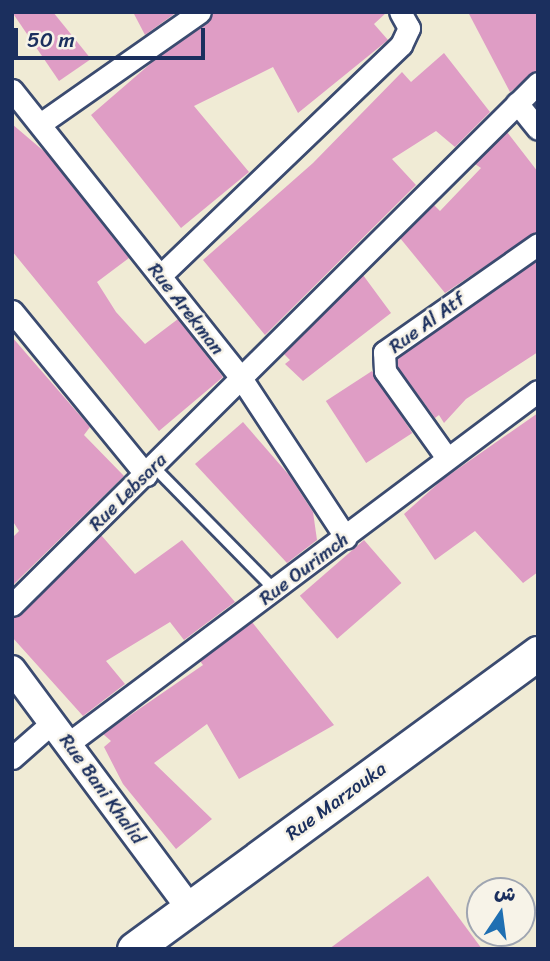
<!DOCTYPE html>
<html>
<head>
<meta charset="utf-8">
<style>
  body { margin:0 }
  #map { position:relative; width:550px; height:961px; overflow:hidden; background:#f0ebd5; font-family:Sriracha,"Playpen Sans Arabic",sans-serif }
  div>[style] { position:absolute }
  [style*='--x'] { left:calc(var(--x)*1px); top:calc(var(--y)*1px); width:calc(var(--w)*1px); rotate:calc(var(--a)*1deg) }
  .building>* { inset:0; background:#df9dc5; transform-origin:0 0 }
  .roads { filter:drop-shadow(2px 0 #3b4b70) drop-shadow(-2px 0 #3b4b70) drop-shadow(0 2px #3b4b70) drop-shadow(0 -2px #3b4b70) }
  .service>* { height:10px; margin:-5px; padding:0 5px; transform-origin:5px; border-radius:5px; background:#fff }
  .minor>* { height:21px; margin:-10.5px; padding:0 10.5px; transform-origin:10.5px; border-radius:10.5px; background:#fff }
  .tertiary>* { height:26px; margin:-13px; padding:0 13px; transform-origin:13px; border-radius:13px; background:#fff }
  .primary>* { height:33px; margin:-16.5px; padding:0 16.5px; transform-origin:16.5px; border-radius:16.5px; background:#fff }
  span { translate:-50% -50%; white-space:nowrap; text-align:center; line-height:1.15; -webkit-text-stroke:5px #f7f3e8; paint-order:stroke }
  .street-label { font-size:19px; color:#1b2f5e }
  .frame { position:absolute; inset:0; border:14px solid #1b2f5e; pointer-events:none }
  .north { position:absolute; left:466px; top:877px; width:70px; height:70px; box-sizing:border-box; background:#f7f3e8; border:2px solid #9fa5b1; border-radius:50%; rotate:13deg; font-size:19px; font-weight:700; line-height:28px; text-align:center; color:#1b2f5e }
  .north::after { content:''; display:block; margin:auto; width:24px; height:32px; background:#1f6fb2; clip-path:polygon(50% 0,100% 100%,50% 72%,0 100%) }
  .scale { position:absolute; left:14px; top:28px; width:191px; height:32px; box-sizing:border-box; border:4px solid #1b2f5e; border-top:0; padding-left:9px; font-size:21px; line-height:24px; white-space:nowrap; color:#1b2f5e; -webkit-text-stroke:5px #f7f3e8; paint-order:stroke }
</style>
</head>
<body>
<div id="map">
  <div class="building">
    <i style="clip-path:polygon(12px 12px,53px 12px,91px 59px,59px 81px)"></i>
    <i style="clip-path:polygon(133px 12px,177px 12px,145px 35px)"></i>
    <i style="clip-path:polygon(213px 12px,387px 12px,374px 24px,388px 40px,298px 113px,273px 67px,194px 106px,249px 172px,181px 228px,91px 115px,157px 58px,208px 23px)"></i>
    <i style="clip-path:polygon(468px 12px,538px 12px,538px 70px,510px 92px)"></i>
    <i style="clip-path:polygon(444px 53px,490px 112px,455px 147px,436px 131px,392px 159px,416px 185px,265px 335px,203px 260px,313px 163px,402px 72px,411px 82px)"></i>
    <i style="clip-path:polygon(12px 124px,46px 153px,129px 258px,97px 282px,116px 312px,145px 344px,178px 319px,223px 377px,159px 431px,12px 251px)"></i>
    <i style="clip-path:polygon(507px 132px,538px 172px,538px 231px,445px 293px,400px 238px,434px 205px,440px 211px,481px 168px,475px 164px)"></i>
    <i style="clip-path:polygon(538px 260px,538px 352px,466px 399px,444px 423px,439px 415px,435px 418px,398px 367px,397px 359px)"></i>
    <i style="clip-path:polygon(363px 275px,391px 313px,303px 381px,285px 364px,290px 360px,284px 354px)"></i>
    <i style="clip-path:polygon(12px 337px,90px 427px,84px 435px,124px 476px,12px 586px,12px 538px,19px 531px,12px 520px)"></i>
    <i style="left:372px;top:371px;width:74px;height:55px;rotate:57deg"></i>
    <i style="clip-path:polygon(538px 413px,538px 572px,523px 583px,475px 531px,435px 560px,404px 514px,442px 480px)"></i>
    <i style="clip-path:polygon(243px 422px,289px 475px,313px 512px,317px 540px,287px 563px,195px 464px)"></i>
    <i style="clip-path:polygon(101px 535px,135px 574px,182px 540px,235px 602px,184px 640px,170px 622px,106px 661px,125px 684px,83px 716px,12px 637px,12px 618px,21px 614px)"></i>
    <i style="left:364px;top:540px;width:57px;height:85px;rotate:49deg"></i>
    <i style="clip-path:polygon(252px 622px,334px 725px,239px 779px,207px 724px,154px 763px,212px 819px,176px 849px,123px 784px,104px 747px,111px 741px,103px 734px,203px 665px,200px 661px)"></i>
    <i style="clip-path:polygon(428px 876px,482px 949px,329px 949px)"></i>
  </div>
  <div class="roads">
    <div class="service">
      <i style="--x:154;--y:467;--w:173;--a:45.5"></i>
    </div>
    <div class="minor">
      <i style="--x:12;--y:90;--w:368;--a:51.5"></i>
      <i style="--x:241;--y:378;--w:191;--a:56.7"></i>
      <i style="--x:517;--y:103;--w:33;--a:51"></i>
      <i style="--x:40;--y:124;--w:195;--a:-35"></i>
      <i style="--x:160;--y:276;--w:334;--a:-43.8"></i>
      <i style="--x:401;--y:45;--w:19;--a:-65"></i>
      <i style="--x:409;--y:28;--w:18;--a:-119"></i>
      <i style="--x:12;--y:311;--w:212;--a:50.7"></i>
      <i style="--x:447;--y:458;--w:107;--a:-125.5"></i>
      <i style="--x:385;--y:371;--w:19;--a:-93"></i>
      <i style="--x:384;--y:352;--w:188;--a:-35"></i>
      <i style="--x:12;--y:605;--w:741;--a:-44.78"></i>
      <i style="--x:69;--y:743;--w:586;--a:-36.89"></i>
      <i style="--x:12;--y:758;--w:55;--a:-41.3"></i>
    </div>
    <div class="tertiary">
      <i style="--x:12;--y:669;--w:300;--a:53.4"></i>
    </div>
    <div class="primary">
      <i style="--x:134;--y:949;--w:501;--a:-36.23"></i>
    </div>
  </div>
  <div class="street-label">
    <span style="left:186px;top:309px;rotate:52deg">Rue Arekman</span>
    <span style="left:427px;top:323px;rotate:-36deg">Rue Al Atf</span>
    <span style="left:128px;top:492px;rotate:-45deg">Rue Lebsara</span>
    <span style="left:304px;top:569px;rotate:-37deg">Rue Ourimch</span>
    <span style="left:102px;top:789px;rotate:54deg">Rue Bani Khalid</span>
    <span style="left:336px;top:801px;rotate:-36deg">Rue Marzouka</span>
  </div>
  <div class="frame"></div>
  <div class="north">ش</div>
  <div class="scale">50 m</div>
</div>
</body>
</html>
